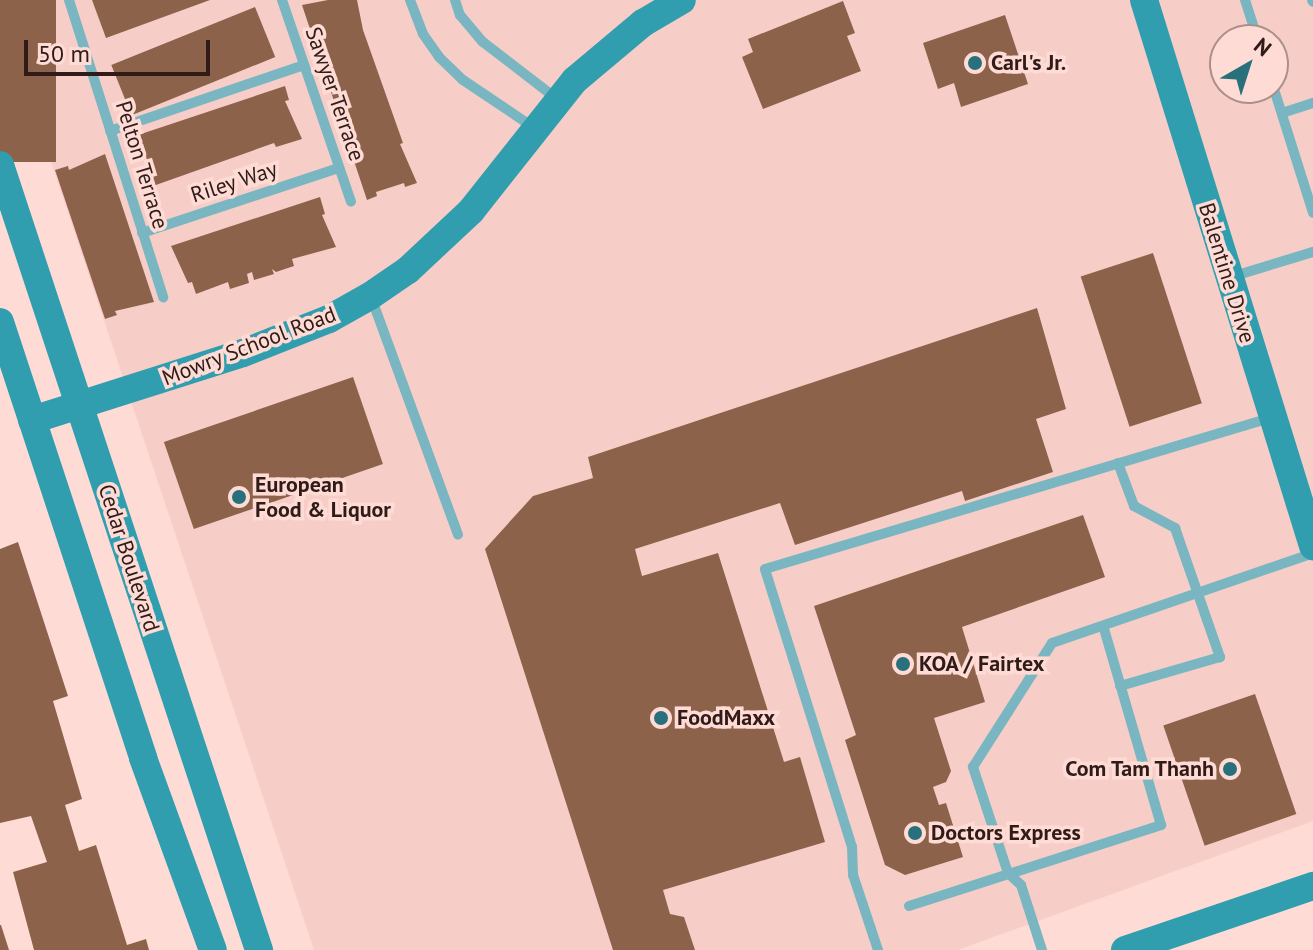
<!DOCTYPE html>
<html>
<head>
<meta charset="utf-8">
<style>
  body { margin:0 }
  #map { position:relative; width:1313px; height:950px; overflow:hidden; background:#fedcd5; font-family:"PT Sans",sans-serif }
  div>[style] { position:absolute }
  [style*='--x'] { left:calc(var(--x)*1px); top:calc(var(--y)*1px); width:calc(var(--w)*1px); rotate:calc(var(--a)*1deg) }
  .built>* { inset:0; background:#f6cec7 }
  .building>* { inset:0; background:#8d624b; transform-origin:0 0 }
  .lane>* { height:10px; margin:-5px; padding:0 5px; transform-origin:5px; border-radius:5px; background:#79b6c1 }
  .secondary>* { height:28px; margin:-14px; padding:0 14px; transform-origin:14px; border-radius:14px; background:#319eaf }
  .dots>* { width:22px; height:22px; translate:-50% -50%; box-sizing:border-box; border:4px solid #fedcd5; border-radius:50% }
  span { translate:-50% -50%; white-space:nowrap; text-align:center; line-height:1.15; -webkit-text-stroke:7px #fedcd5; paint-order:stroke }
  .poi-label { font-size:22px; color:#301b18; font-weight:700 }
  .left { translate:0 -50%; text-align:left }
  .right { translate:-100% -50%; text-align:right }
  .street-label { font-size:22px; color:#301b18 }
  .north { position:absolute; left:1209px; top:24px; width:80px; height:80px; box-sizing:border-box; background:#fedcd5; border:2px solid #ac8f89; border-radius:50%; rotate:39deg; font-size:22px; font-weight:700; line-height:32px; text-align:center; color:#301b18 }
  .north::after { content:''; display:block; margin:auto; width:28px; height:36px; background:#28707c; clip-path:polygon(50% 0,100% 100%,50% 72%,0 100%) }
  .scale { position:absolute; left:24px; top:40px; width:186px; height:36px; box-sizing:border-box; border:4px solid #301b18; border-top:0; padding-left:10px; font-size:24px; line-height:28px; white-space:nowrap; color:#301b18; -webkit-text-stroke:6px #fedcd5; paint-order:stroke }
</style>
</head>
<body>
<div id="map">
  <div class="built">
    <i style="clip-path:polygon(evenodd,0 0,1313px 0,1313px 821px,958px 950px,314px 950px,0 9px,0 0,1225px 40px,1273px 40px,1273px 88px,1225px 88px,1225px 40px)"></i>
  </div>
  <div class="building">
    <i style="left:0;top:0;width:56px;height:162px"></i>
    <i style="clip-path:polygon(92px 0,210px 0,106px 38px)"></i>
    <i style="clip-path:polygon(328px 0,357px 0,363px 30px,403px 143px,400px 144px,417px 183px,405px 187px,404px 183px,376px 192px,377px 196px,367px 200px,302px 5px)"></i>
    <i style="clip-path:polygon(843px 1px,855px 33px,847px 36px,861px 71px,763px 109px,742px 57px,753px 52px,748px 39px)"></i>
    <i style="left:255px;top:7px;width:54px;height:155px;rotate:68deg"></i>
    <i style="clip-path:polygon(1005px 15px,1028px 84px,961px 107px,954px 83px,938px 89px,923px 43px)"></i>
    <i style="clip-path:polygon(285px 86px,289px 100px,285px 101px,302px 139px,276px 147px,274px 143px,153px 186px,144px 147px,139px 148px,135px 136px)"></i>
    <i style="clip-path:polygon(105px 154px,154px 302px,115px 311px,117px 315px,105px 319px,55px 170px,68px 166px,69px 170px)"></i>
    <i style="clip-path:polygon(320px 197px,325px 214px,322px 215px,336px 247px,292px 259px,294px 266px,276px 272px,272px 269px,274px 274px,254px 280px,252px 272px,247px 274px,249px 283px,230px 289px,228px 282px,196px 294px,192px 282px,188px 283px,171px 246px)"></i>
    <i style="left:1153px;top:253px;width:158px;height:76px;rotate:72deg"></i>
    <i style="clip-path:polygon(1037px 308px,1066px 409px,1036px 419px,1053px 472px,965px 501px,962px 491px,795px 545px,780px 503px,635px 549px,642px 576px,718px 553px,784px 762px,800px 757px,825px 842px,663px 890px,670px 914px,684px 917px,695px 950px,613px 950px,485px 549px,533px 496px,593px 478px,588px 457px)"></i>
    <i style="left:353px;top:377px;width:92px;height:200px;rotate:71deg"></i>
    <i style="clip-path:polygon(1083px 515px,1105px 577px,962px 627px,985px 702px,934px 718px,951px 771px,946px 782px,933px 787px,939px 805px,946px 803px,963px 857px,905px 875px,885px 865px,845px 740px,856px 735px,814px 606px)"></i>
    <i style="clip-path:polygon(18px 542px,68px 696px,53px 701px,82px 799px,65px 805px,79px 851px,96px 845px,127px 945px,146px 939px,149px 950px,34px 950px,13px 872px,47px 862px,31px 816px,0 823px,0 549px)"></i>
    <i style="left:1255px;top:694px;width:127px;height:97px;rotate:71deg"></i>
    <i style="clip-path:polygon(0 925px,1px 925px,9px 950px,0 950px)"></i>
  </div>
  <div class="lane">
    <i style="--x:69;--y:0;--w:312;--a:72.4"></i>
    <i style="--x:282;--y:0;--w:213;--a:71.1"></i>
    <i style="--x:410;--y:0;--w:36;--a:69"></i>
    <i style="--x:423;--y:34;--w:28;--a:55"></i>
    <i style="--x:439;--y:57;--w:33;--a:44"></i>
    <i style="--x:463;--y:80;--w:84;--a:33.9"></i>
    <i style="--x:455;--y:0;--w:16;--a:72"></i>
    <i style="--x:460;--y:15;--w:35;--a:50"></i>
    <i style="--x:483;--y:42;--w:93;--a:37.6"></i>
    <i style="--x:1245;--y:0;--w:42;--a:72"></i>
    <i style="--x:1312;--y:0;--w:2;--a:63"></i>
    <i style="--x:1273;--y:86;--w:133;--a:72.5"></i>
    <i style="--x:1282;--y:113;--w:33;--a:-18"></i>
    <i style="--x:110;--y:131;--w:205;--a:-18.8"></i>
    <i style="--x:142;--y:233;--w:207;--a:-18.3"></i>
    <i style="--x:1231;--y:277;--w:86;--a:-17"></i>
    <i style="--x:371;--y:297;--w:253;--a:69.9"></i>
    <i style="--x:1118;--y:463;--w:46;--a:69.6"></i>
    <i style="--x:1134;--y:506;--w:47;--a:28.2"></i>
    <i style="--x:1175;--y:528;--w:137;--a:70.8"></i>
    <i style="--x:1220;--y:657;--w:104;--a:163.8"></i>
    <i style="--x:909;--y:906;--w:265;--a:-17.8"></i>
    <i style="--x:1161;--y:825;--w:207;--a:-106.2"></i>
    <i style="--x:878;--y:950;--w:79;--a:-108.4"></i>
    <i style="--x:853;--y:875;--w:28;--a:-92"></i>
    <i style="--x:852;--y:847;--w:291;--a:-107.4"></i>
    <i style="--x:765;--y:569;--w:527;--a:-16.65"></i>
    <i style="--x:1042;--y:950;--w:68;--a:-107.9"></i>
    <i style="--x:1021;--y:885;--w:18;--a:-137"></i>
    <i style="--x:1008;--y:873;--w:112;--a:-108.3"></i>
    <i style="--x:973;--y:767;--w:147;--a:-57.5"></i>
    <i style="--x:1052;--y:643;--w:276;--a:-19"></i>
  </div>
  <div class="secondary">
    <i style="--x:1144;--y:0;--w:572;--a:72.8"></i>
    <i style="--x:0;--y:165;--w:827;--a:71.74"></i>
    <i style="--x:0;--y:322;--w:459;--a:71.8"></i>
    <i style="--x:143;--y:758;--w:204;--a:70"></i>
    <i style="--x:32;--y:420;--w:221;--a:-17.6"></i>
    <i style="--x:243;--y:353;--w:92;--a:-21.6"></i>
    <i style="--x:329;--y:319;--w:47;--a:-29.3"></i>
    <i style="--x:370;--y:296;--w:46;--a:-34.4"></i>
    <i style="--x:408;--y:270;--w:86;--a:-43.1"></i>
    <i style="--x:471;--y:211;--w:167;--a:-51.6"></i>
    <i style="--x:575;--y:80;--w:89;--a:-40"></i>
    <i style="--x:643;--y:23;--w:45;--a:-30.5"></i>
    <i style="--x:1125;--y:950;--w:199;--a:-18.8"></i>
  </div>
  <div class="dots">
    <i style="left:975px;top:63px;background:#28707c"></i>
    <i style="left:239px;top:497px;background:#28707c"></i>
    <i style="left:903px;top:664px;background:#28707c"></i>
    <i style="left:661px;top:718px;background:#28707c"></i>
    <i style="left:1230px;top:769px;background:#28707c"></i>
    <i style="left:915px;top:833px;background:#28707c"></i>
  </div>
  <div class="poi-label">
    <span class="left" style="left:991px;top:63px">Carl's Jr.</span>
    <span class="left" style="left:255px;top:497px">European<br>Food &amp; Liquor</span>
    <span class="left" style="left:919px;top:664px">KOA / Fairtex</span>
    <span class="left" style="left:677px;top:718px">FoodMaxx</span>
    <span class="right" style="left:1214px;top:769px">Com Tam Thanh</span>
    <span class="left" style="left:931px;top:833px">Doctors Express</span>
  </div>
  <div class="street-label">
    <span style="left:335px;top:94px;rotate:71deg">Sawyer Terrace</span>
    <span style="left:142px;top:165px;rotate:73deg">Pelton Terrace</span>
    <span style="left:234px;top:182px;rotate:-18deg">Riley Way</span>
    <span style="left:1227px;top:273px;rotate:73deg">Balentine Drive</span>
    <span style="left:249px;top:346px;rotate:-21deg">Mowry School Road</span>
    <span style="left:129px;top:558px;rotate:72deg">Cedar Boulevard</span>
  </div>
  <div class="north">N</div>
  <div class="scale">50 m</div>
</div>
</body>
</html>
